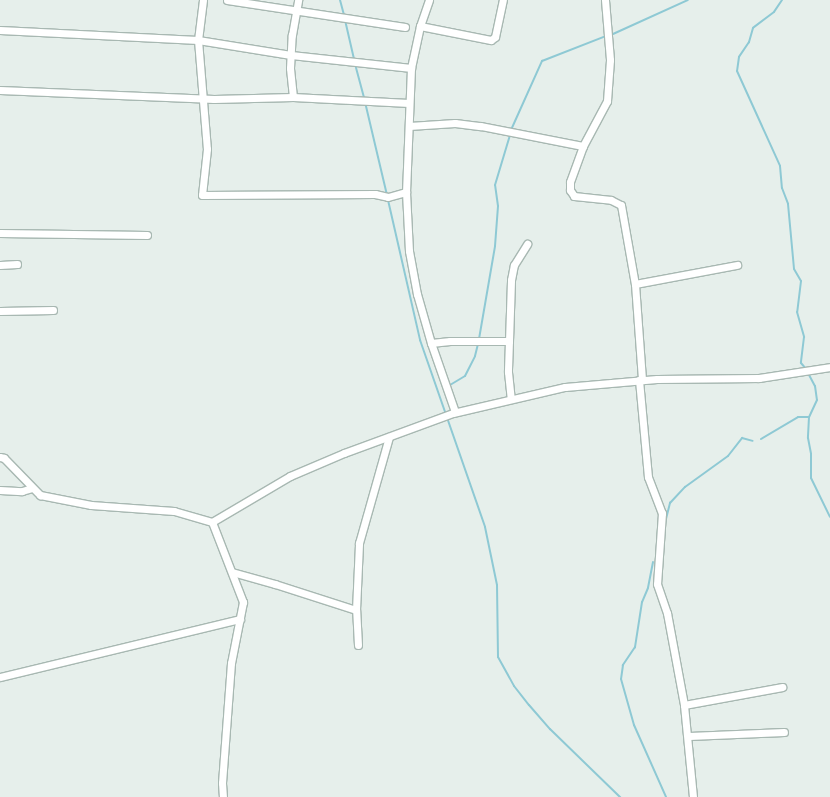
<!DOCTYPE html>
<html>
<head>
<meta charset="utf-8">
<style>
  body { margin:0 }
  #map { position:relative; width:830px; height:797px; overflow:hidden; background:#e6efeb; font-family:"Varela Round",sans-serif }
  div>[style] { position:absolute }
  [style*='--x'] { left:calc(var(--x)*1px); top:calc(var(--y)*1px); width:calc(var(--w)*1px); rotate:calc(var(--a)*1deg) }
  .stream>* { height:2px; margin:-1px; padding:0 1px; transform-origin:1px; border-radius:1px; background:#8ec9d4 }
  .roads { filter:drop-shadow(1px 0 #a8b8b2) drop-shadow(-1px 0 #a8b8b2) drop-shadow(0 1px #a8b8b2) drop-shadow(0 -1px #a8b8b2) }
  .minor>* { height:7px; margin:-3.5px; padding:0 3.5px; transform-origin:3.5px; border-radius:3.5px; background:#fff }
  span { translate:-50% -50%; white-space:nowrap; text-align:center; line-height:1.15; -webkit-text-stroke:5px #f7fbf9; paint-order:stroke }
</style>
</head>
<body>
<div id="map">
  <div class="stream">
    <i style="--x:340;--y:0;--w:16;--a:75"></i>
    <i style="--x:782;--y:0;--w:14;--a:124"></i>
    <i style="--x:774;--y:12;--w:26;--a:143"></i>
    <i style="--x:753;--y:28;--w:15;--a:106"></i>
    <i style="--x:749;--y:42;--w:18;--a:124"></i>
    <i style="--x:739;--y:57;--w:14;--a:98"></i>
    <i style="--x:737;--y:71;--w:104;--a:65.6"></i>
    <i style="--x:780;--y:166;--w:22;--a:85"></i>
    <i style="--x:782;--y:188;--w:17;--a:69"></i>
    <i style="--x:788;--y:204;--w:65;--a:84.7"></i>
    <i style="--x:794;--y:269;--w:14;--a:60"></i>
    <i style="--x:801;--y:281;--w:31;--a:97"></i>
    <i style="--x:797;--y:312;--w:26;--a:74"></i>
    <i style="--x:804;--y:337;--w:26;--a:97"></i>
    <i style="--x:801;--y:363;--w:8;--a:50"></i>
    <i style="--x:345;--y:20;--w:40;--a:77"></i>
    <i style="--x:613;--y:34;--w:82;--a:-24.4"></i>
    <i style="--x:355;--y:64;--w:35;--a:75"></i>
    <i style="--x:365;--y:102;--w:96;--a:76.7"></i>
    <i style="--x:511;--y:130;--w:76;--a:-65.8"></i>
    <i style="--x:542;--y:61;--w:69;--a:-21.3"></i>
    <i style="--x:388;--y:200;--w:144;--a:77.1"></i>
    <i style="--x:420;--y:340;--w:198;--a:70.8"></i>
    <i style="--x:485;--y:527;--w:59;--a:78.3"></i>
    <i style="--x:497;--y:585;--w:72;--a:89.2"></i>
    <i style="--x:498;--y:657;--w:33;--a:61"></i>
    <i style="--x:514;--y:686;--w:24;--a:52"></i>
    <i style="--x:529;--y:705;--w:32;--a:49"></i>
    <i style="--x:550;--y:729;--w:98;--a:44.2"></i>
    <i style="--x:479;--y:339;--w:94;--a:-80.2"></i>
    <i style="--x:495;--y:246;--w:40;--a:-85.7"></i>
    <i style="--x:498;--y:206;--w:21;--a:-98"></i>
    <i style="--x:495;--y:185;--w:52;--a:-73.3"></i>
    <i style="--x:808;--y:373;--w:15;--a:62"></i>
    <i style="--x:815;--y:386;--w:14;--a:82"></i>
    <i style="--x:817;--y:400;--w:19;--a:115"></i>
    <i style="--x:809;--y:417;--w:21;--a:93"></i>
    <i style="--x:808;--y:438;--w:16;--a:79"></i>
    <i style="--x:811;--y:454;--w:24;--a:90"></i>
    <i style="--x:811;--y:478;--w:43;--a:64"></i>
    <i style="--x:450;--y:385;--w:17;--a:-31"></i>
    <i style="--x:465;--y:376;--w:22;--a:-63"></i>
    <i style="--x:475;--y:356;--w:12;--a:-76"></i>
    <i style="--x:761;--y:439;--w:43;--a:-30.7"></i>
    <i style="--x:798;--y:417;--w:11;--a:0"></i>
    <i style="--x:665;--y:523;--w:21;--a:-76"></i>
    <i style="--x:670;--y:503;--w:22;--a:-47"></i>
    <i style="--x:685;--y:487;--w:53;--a:-35.8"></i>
    <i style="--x:728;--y:456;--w:23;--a:-52"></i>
    <i style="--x:742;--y:438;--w:11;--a:15"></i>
    <i style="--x:653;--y:562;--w:26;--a:101"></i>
    <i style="--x:648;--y:588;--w:15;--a:113"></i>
    <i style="--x:642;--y:602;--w:46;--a:98.8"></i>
    <i style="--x:635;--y:647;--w:22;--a:124"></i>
    <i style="--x:623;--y:665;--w:14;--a:98"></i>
    <i style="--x:621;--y:679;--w:48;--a:74.2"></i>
    <i style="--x:634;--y:725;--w:79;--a:66"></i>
  </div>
  <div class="roads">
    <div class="minor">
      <i style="--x:203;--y:0;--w:40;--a:97.1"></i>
      <i style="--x:198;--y:40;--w:109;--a:85.3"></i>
      <i style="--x:207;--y:149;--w:46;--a:96.2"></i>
      <i style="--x:202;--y:195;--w:173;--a:-0.3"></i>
      <i style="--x:375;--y:194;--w:13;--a:13"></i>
      <i style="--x:388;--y:197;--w:19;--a:-16"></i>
      <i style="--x:227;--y:0;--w:180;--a:8.6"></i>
      <i style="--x:429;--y:0;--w:28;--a:109"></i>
      <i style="--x:420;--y:26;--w:43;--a:102.1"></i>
      <i style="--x:411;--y:68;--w:124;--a:92.3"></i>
      <i style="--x:406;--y:192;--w:59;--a:87.1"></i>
      <i style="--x:409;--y:251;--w:44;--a:79.5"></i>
      <i style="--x:417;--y:294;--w:51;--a:74.1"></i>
      <i style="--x:431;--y:343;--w:73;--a:70.8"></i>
      <i style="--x:605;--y:0;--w:60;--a:85.2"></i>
      <i style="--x:610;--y:60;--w:41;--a:94.2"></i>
      <i style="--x:607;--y:101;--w:51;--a:118.1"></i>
      <i style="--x:583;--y:146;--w:38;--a:110"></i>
      <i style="--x:570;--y:182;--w:8;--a:90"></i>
      <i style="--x:570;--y:190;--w:7;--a:56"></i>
      <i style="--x:574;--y:196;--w:37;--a:6"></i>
      <i style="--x:611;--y:200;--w:11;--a:27"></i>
      <i style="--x:621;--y:205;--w:80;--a:80"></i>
      <i style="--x:635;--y:284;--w:96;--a:85.8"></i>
      <i style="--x:420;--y:26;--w:72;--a:11.2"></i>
      <i style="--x:491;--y:40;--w:5;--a:-37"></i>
      <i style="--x:495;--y:37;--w:38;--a:-78"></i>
      <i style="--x:0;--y:30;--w:198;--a:2.9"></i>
      <i style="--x:198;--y:40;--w:94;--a:9.2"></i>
      <i style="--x:291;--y:55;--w:121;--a:6.2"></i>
      <i style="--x:0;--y:90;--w:214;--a:2.4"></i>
      <i style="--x:214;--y:99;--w:79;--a:-1.5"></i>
      <i style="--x:293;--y:97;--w:116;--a:3"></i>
      <i style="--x:293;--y:97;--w:29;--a:-96"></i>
      <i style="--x:290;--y:68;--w:33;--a:-87"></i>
      <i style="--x:292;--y:35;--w:36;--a:-80"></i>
      <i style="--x:409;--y:126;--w:46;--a:-3.7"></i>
      <i style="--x:455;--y:123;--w:26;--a:7"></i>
      <i style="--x:481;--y:126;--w:104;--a:11.1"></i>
      <i style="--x:0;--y:233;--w:147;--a:0.8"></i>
      <i style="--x:0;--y:265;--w:17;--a:-3"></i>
      <i style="--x:635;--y:284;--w:104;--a:-10.6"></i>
      <i style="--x:0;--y:311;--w:53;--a:-1.1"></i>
      <i style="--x:509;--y:341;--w:31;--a:92"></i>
      <i style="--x:508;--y:372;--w:27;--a:84"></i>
      <i style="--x:431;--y:343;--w:19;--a:-6"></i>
      <i style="--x:450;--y:341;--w:59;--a:0"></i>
      <i style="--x:509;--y:341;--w:61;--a:-88.1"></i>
      <i style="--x:511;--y:280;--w:15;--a:-79"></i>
      <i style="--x:514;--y:265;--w:25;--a:-58"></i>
      <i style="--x:639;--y:380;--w:97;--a:84.7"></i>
      <i style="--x:648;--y:477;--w:39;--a:69"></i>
      <i style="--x:662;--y:513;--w:71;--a:94"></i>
      <i style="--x:657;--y:584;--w:31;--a:71"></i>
      <i style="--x:667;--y:613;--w:94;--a:79.5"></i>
      <i style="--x:684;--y:705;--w:92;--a:84.4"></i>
      <i style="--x:0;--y:457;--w:4;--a:14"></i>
      <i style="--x:4;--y:458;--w:52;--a:45.8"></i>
      <i style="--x:40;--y:495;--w:52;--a:11.1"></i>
      <i style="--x:91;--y:505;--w:83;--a:4.1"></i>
      <i style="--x:174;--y:511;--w:40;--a:16"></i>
      <i style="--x:212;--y:522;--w:86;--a:68.8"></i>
      <i style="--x:243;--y:602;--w:62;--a:101.1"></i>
      <i style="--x:231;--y:663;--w:120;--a:94.3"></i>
      <i style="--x:222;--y:783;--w:14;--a:86"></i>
      <i style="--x:0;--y:490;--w:22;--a:3"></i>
      <i style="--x:22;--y:491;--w:10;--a:-17"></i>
      <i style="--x:212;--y:522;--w:91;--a:-30.5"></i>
      <i style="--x:290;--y:476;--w:59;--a:-23.1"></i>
      <i style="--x:344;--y:453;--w:116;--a:-20.2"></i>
      <i style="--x:453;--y:413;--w:115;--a:-13.1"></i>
      <i style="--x:565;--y:387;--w:92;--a:-5"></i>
      <i style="--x:657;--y:379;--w:102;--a:-0.6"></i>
      <i style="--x:759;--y:378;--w:72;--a:-8.8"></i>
      <i style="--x:232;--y:572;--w:45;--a:15.6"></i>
      <i style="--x:275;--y:584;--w:85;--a:17.8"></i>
      <i style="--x:358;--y:645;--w:35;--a:-93"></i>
      <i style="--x:356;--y:610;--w:67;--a:-87.4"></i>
      <i style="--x:359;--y:543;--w:110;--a:-74.2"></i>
      <i style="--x:0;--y:677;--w:247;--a:-13.6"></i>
      <i style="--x:684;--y:705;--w:100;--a:-10.4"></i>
      <i style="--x:689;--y:736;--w:95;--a:-2.4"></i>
    </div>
  </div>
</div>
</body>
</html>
